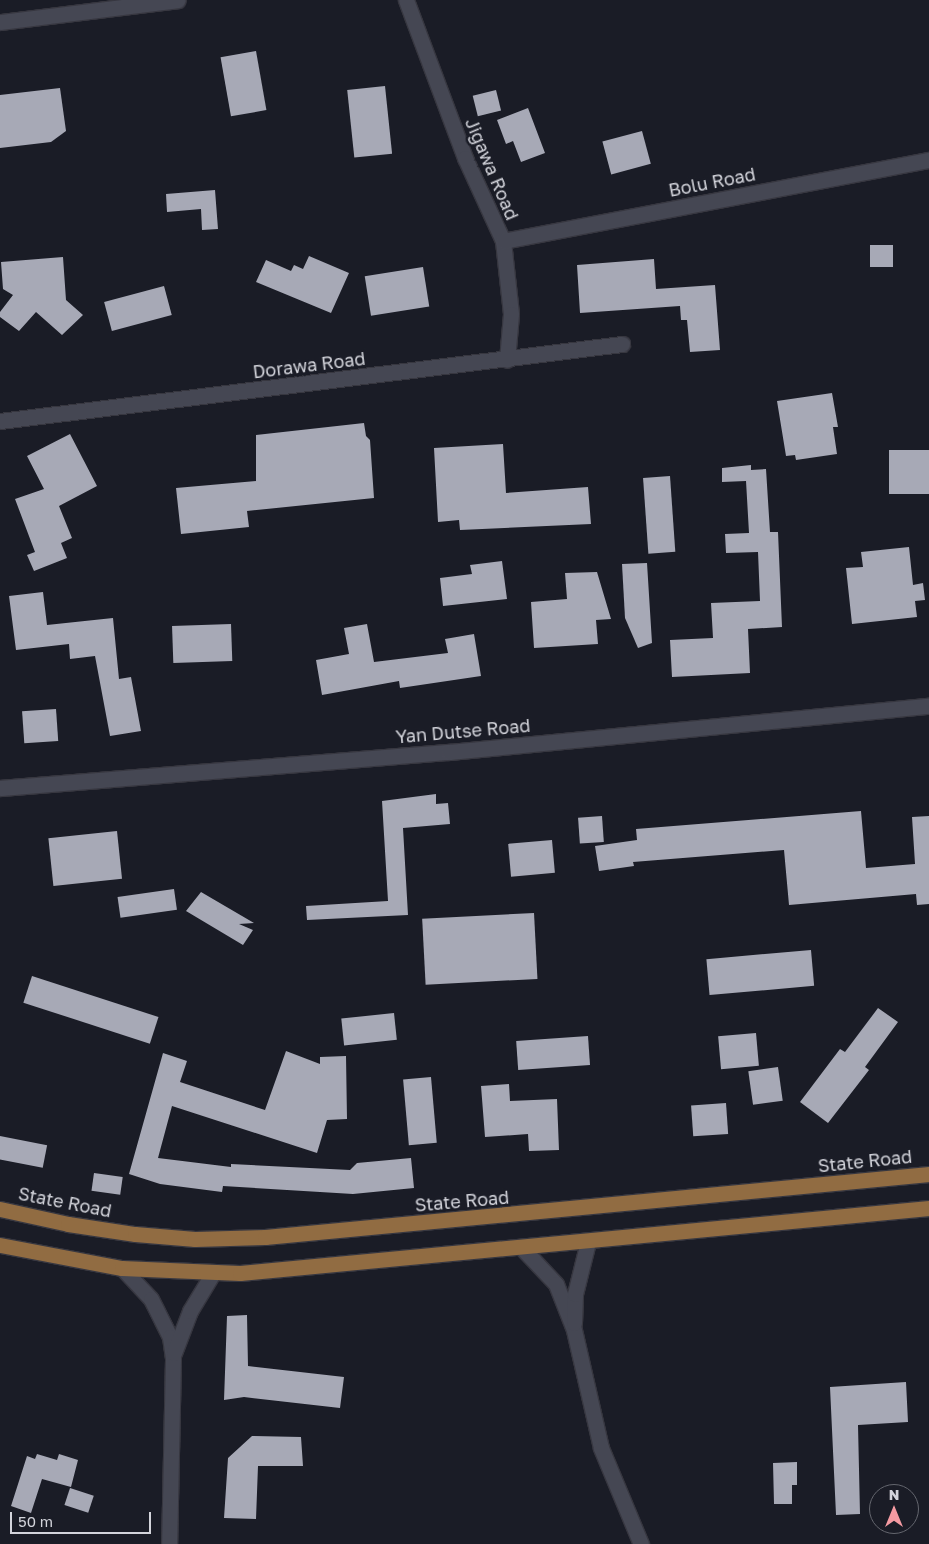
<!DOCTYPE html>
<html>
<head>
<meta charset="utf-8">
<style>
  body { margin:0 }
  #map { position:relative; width:929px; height:1544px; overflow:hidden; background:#1a1c26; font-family:"Golos Text",sans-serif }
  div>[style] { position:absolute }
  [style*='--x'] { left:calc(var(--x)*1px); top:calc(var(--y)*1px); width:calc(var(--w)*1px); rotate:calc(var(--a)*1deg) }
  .building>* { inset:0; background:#a7a9b6; transform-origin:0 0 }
  .roads { filter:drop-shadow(1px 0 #373740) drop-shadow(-1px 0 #373740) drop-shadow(0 1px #373740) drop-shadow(0 -1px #373740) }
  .minor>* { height:15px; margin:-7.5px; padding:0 7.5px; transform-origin:7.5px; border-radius:7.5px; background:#454753 }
  .major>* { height:15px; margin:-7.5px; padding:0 7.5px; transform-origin:7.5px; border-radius:7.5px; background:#916c42 }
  span { translate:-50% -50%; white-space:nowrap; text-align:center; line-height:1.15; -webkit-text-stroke:5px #1a1c26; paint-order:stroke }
  .street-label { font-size:18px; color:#d3d4db }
  .north { position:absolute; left:869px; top:1484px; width:50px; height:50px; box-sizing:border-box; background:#1a1c26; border:1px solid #64666e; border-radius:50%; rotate:0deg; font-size:14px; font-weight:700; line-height:20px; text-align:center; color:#d3d4db }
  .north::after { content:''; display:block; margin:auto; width:18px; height:22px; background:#f49aa2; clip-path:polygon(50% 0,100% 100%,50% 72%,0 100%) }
  .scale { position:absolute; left:10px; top:1512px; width:141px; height:22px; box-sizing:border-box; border:2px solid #d3d4db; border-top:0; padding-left:6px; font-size:15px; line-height:18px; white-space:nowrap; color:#d3d4db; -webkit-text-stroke:4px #1a1c26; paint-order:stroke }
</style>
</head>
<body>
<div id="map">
  <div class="building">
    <i style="left:256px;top:51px;width:60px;height:36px;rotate:80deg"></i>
    <i style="left:385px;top:86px;width:68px;height:38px;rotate:84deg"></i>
    <i style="clip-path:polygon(60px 88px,66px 131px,51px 142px,0 148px,0 95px)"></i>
    <i style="left:496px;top:90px;width:21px;height:24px;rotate:76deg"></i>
    <i style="clip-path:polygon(528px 108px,545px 153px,521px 162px,513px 141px,506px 144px,497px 120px)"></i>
    <i style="left:642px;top:131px;width:34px;height:41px;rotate:75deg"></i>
    <i style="clip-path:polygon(215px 190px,218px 229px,202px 230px,201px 209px,167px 212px,166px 194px)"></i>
    <i style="left:870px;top:245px;width:23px;height:22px"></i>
    <i style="clip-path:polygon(309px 256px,349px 273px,331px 313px,256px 282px,266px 260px,291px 271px,294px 265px,303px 269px)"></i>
    <i style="clip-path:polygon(63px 257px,66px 300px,83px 315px,62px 335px,36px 312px,19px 331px,0 317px,0 312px,13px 295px,3px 289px,1px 262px)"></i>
    <i style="clip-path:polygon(654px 259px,656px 289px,715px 285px,720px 350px,690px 352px,687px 320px,681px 320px,680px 306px,580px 313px,577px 265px)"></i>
    <i style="left:423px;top:267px;width:40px;height:59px;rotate:81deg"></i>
    <i style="left:164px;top:286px;width:30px;height:62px;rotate:75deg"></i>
    <i style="clip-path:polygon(832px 393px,838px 427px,833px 427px,837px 454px,796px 460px,795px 455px,786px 456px,777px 401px)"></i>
    <i style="clip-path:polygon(364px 423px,366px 436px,370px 440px,374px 498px,247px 511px,249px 527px,181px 534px,176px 488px,256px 481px,256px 435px)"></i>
    <i style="clip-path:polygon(70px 434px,97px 486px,59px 506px,72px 538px,61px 543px,67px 558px,34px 571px,27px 555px,35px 552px,15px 499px,44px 489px,27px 456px)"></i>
    <i style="clip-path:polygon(503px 444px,506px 493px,588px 487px,591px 524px,460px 530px,459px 520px,438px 522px,434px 448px)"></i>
    <i style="left:929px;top:450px;width:44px;height:40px;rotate:90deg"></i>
    <i style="clip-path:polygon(751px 465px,751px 470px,766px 469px,770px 532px,778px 532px,782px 627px,748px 629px,750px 673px,672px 677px,670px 640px,713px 638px,711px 603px,760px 601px,758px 552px,726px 553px,725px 534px,749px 533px,746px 481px,722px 482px,722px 468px)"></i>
    <i style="left:670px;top:476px;width:76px;height:27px;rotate:86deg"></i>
    <i style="clip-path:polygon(909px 547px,913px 585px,923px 583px,925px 600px,915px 601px,917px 617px,852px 624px,846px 568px,863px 567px,861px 552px)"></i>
    <i style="clip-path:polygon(502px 561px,507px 599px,443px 606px,440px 578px,472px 574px,470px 565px)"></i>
    <i style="clip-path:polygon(647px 563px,652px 643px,638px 648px,625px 618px,622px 564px)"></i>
    <i style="clip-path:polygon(597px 572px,611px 619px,596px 620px,598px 644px,534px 648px,531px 602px,567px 599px,565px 573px)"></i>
    <i style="clip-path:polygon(43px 592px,47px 625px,113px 618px,119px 679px,131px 677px,141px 731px,110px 736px,95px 656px,70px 659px,69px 644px,16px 650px,9px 596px)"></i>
    <i style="left:231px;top:624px;width:37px;height:59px;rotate:88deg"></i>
    <i style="clip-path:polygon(367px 624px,374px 662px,448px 653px,445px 639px,474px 634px,481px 676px,400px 688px,399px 681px,322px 695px,316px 660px,349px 654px,344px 628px)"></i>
    <i style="left:56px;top:709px;width:32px;height:34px;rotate:86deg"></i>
    <i style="clip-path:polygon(436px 794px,436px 804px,448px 803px,450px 824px,403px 828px,408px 915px,307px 920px,306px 906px,388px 901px,382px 801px)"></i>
    <i style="clip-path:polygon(861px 811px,866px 868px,915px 864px,912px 817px,929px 816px,929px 904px,917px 905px,916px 894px,789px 905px,784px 850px,633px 862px,634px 866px,599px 871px,595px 846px,637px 840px,636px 829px)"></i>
    <i style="left:602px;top:816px;width:26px;height:24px;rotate:86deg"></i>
    <i style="left:117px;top:831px;width:48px;height:69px;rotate:84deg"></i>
    <i style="left:552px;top:840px;width:33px;height:44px;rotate:85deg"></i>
    <i style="left:174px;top:889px;width:21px;height:57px;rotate:82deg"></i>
    <i style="clip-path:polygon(201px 892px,254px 923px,239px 924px,253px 930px,243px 945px,186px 911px)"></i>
    <i style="left:534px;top:913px;width:66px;height:112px;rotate:87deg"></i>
    <i style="left:811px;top:950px;width:36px;height:105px;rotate:85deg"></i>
    <i style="left:32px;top:976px;width:133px;height:28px;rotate:18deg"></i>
    <i style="clip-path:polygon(878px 1008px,898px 1022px,865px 1067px,869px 1070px,828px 1123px,800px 1102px,840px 1049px,845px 1052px)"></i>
    <i style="left:394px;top:1013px;width:27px;height:53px;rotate:84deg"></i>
    <i style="left:756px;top:1033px;width:33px;height:38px;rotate:85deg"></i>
    <i style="left:588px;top:1036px;width:29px;height:72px;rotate:86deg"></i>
    <i style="clip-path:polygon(286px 1051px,320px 1064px,320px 1057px,346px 1056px,347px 1119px,327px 1120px,317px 1153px,172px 1106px,158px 1158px,231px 1167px,231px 1164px,350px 1170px,357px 1163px,411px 1158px,414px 1188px,353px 1194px,223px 1186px,222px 1192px,160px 1184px,129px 1174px,163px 1053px,187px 1061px,180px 1082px,265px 1110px)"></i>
    <i style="left:778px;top:1067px;width:34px;height:30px;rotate:82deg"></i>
    <i style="left:431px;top:1077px;width:66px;height:28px;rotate:85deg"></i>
    <i style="clip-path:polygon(509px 1084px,510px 1101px,557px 1099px,559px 1150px,529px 1151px,528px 1134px,485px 1137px,481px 1086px)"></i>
    <i style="left:726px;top:1103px;width:31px;height:35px;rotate:86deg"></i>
    <i style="left:0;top:1136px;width:48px;height:23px;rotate:11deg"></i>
    <i style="left:94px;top:1173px;width:29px;height:18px;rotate:8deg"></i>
    <i style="clip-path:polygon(247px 1315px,248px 1366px,344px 1377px,340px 1408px,244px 1397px,224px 1400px,227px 1316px)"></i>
    <i style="clip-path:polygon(906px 1382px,908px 1422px,858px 1425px,860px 1514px,836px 1515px,830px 1387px)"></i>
    <i style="clip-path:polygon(252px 1436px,301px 1437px,303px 1466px,258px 1466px,256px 1519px,224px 1518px,228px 1458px)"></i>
    <i style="clip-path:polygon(37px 1454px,57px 1460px,59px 1454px,78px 1460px,71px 1487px,42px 1479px,31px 1513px,11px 1506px,27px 1456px,35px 1459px)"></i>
    <i style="clip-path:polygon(797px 1462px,797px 1485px,792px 1485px,792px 1504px,774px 1504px,773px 1463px)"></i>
    <i style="left:70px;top:1488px;width:25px;height:18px;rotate:18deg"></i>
  </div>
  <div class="roads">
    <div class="minor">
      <i style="--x:406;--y:0;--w:169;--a:69.5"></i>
      <i style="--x:465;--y:158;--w:91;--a:65.4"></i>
      <i style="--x:503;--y:241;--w:73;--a:83.7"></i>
      <i style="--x:511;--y:314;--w:46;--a:95"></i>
      <i style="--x:0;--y:22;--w:179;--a:-7"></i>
      <i style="--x:503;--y:241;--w:434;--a:-10.8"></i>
      <i style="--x:0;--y:421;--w:627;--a:-7.06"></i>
      <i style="--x:0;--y:788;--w:450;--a:-4.6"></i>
      <i style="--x:449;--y:752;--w:482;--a:-5.5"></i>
      <i style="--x:523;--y:1249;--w:48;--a:46.7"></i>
      <i style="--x:556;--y:1284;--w:49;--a:68.6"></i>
      <i style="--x:574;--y:1330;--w:121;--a:77.1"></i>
      <i style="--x:601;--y:1448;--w:104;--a:67.4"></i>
      <i style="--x:122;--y:1268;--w:42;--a:46.9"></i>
      <i style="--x:151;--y:1299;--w:42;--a:63.4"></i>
      <i style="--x:170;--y:1337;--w:22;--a:82"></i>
      <i style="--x:173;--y:1359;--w:185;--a:91.2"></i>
      <i style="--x:574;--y:1323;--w:29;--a:-88"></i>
      <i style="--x:575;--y:1294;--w:54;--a:-76"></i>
      <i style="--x:174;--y:1353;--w:45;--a:-69.1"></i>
      <i style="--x:190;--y:1311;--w:44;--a:-58.8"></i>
    </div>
    <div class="major">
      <i style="--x:0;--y:1209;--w:70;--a:12.4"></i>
      <i style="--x:68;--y:1224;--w:68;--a:8.5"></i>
      <i style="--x:135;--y:1234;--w:60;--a:4.8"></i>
      <i style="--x:195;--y:1239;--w:70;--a:-1.6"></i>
      <i style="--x:265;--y:1237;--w:667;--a:-5.42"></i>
      <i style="--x:0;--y:1245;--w:124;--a:10.7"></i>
      <i style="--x:122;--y:1268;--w:118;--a:2.4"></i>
      <i style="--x:240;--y:1273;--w:692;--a:-5.39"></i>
    </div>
  </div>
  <div class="street-label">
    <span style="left:492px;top:169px;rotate:67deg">Jigawa Road</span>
    <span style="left:712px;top:182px;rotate:-11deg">Bolu Road</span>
    <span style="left:309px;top:365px;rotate:-7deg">Dorawa Road</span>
    <span style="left:463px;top:731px;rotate:-5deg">Yan Dutse Road</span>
    <span style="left:865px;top:1161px;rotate:-6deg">State Road</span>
    <span style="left:462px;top:1201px;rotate:-5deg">State Road</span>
    <span style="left:65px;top:1202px;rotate:11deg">State Road</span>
  </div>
  <div class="north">N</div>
  <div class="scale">50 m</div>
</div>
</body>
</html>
